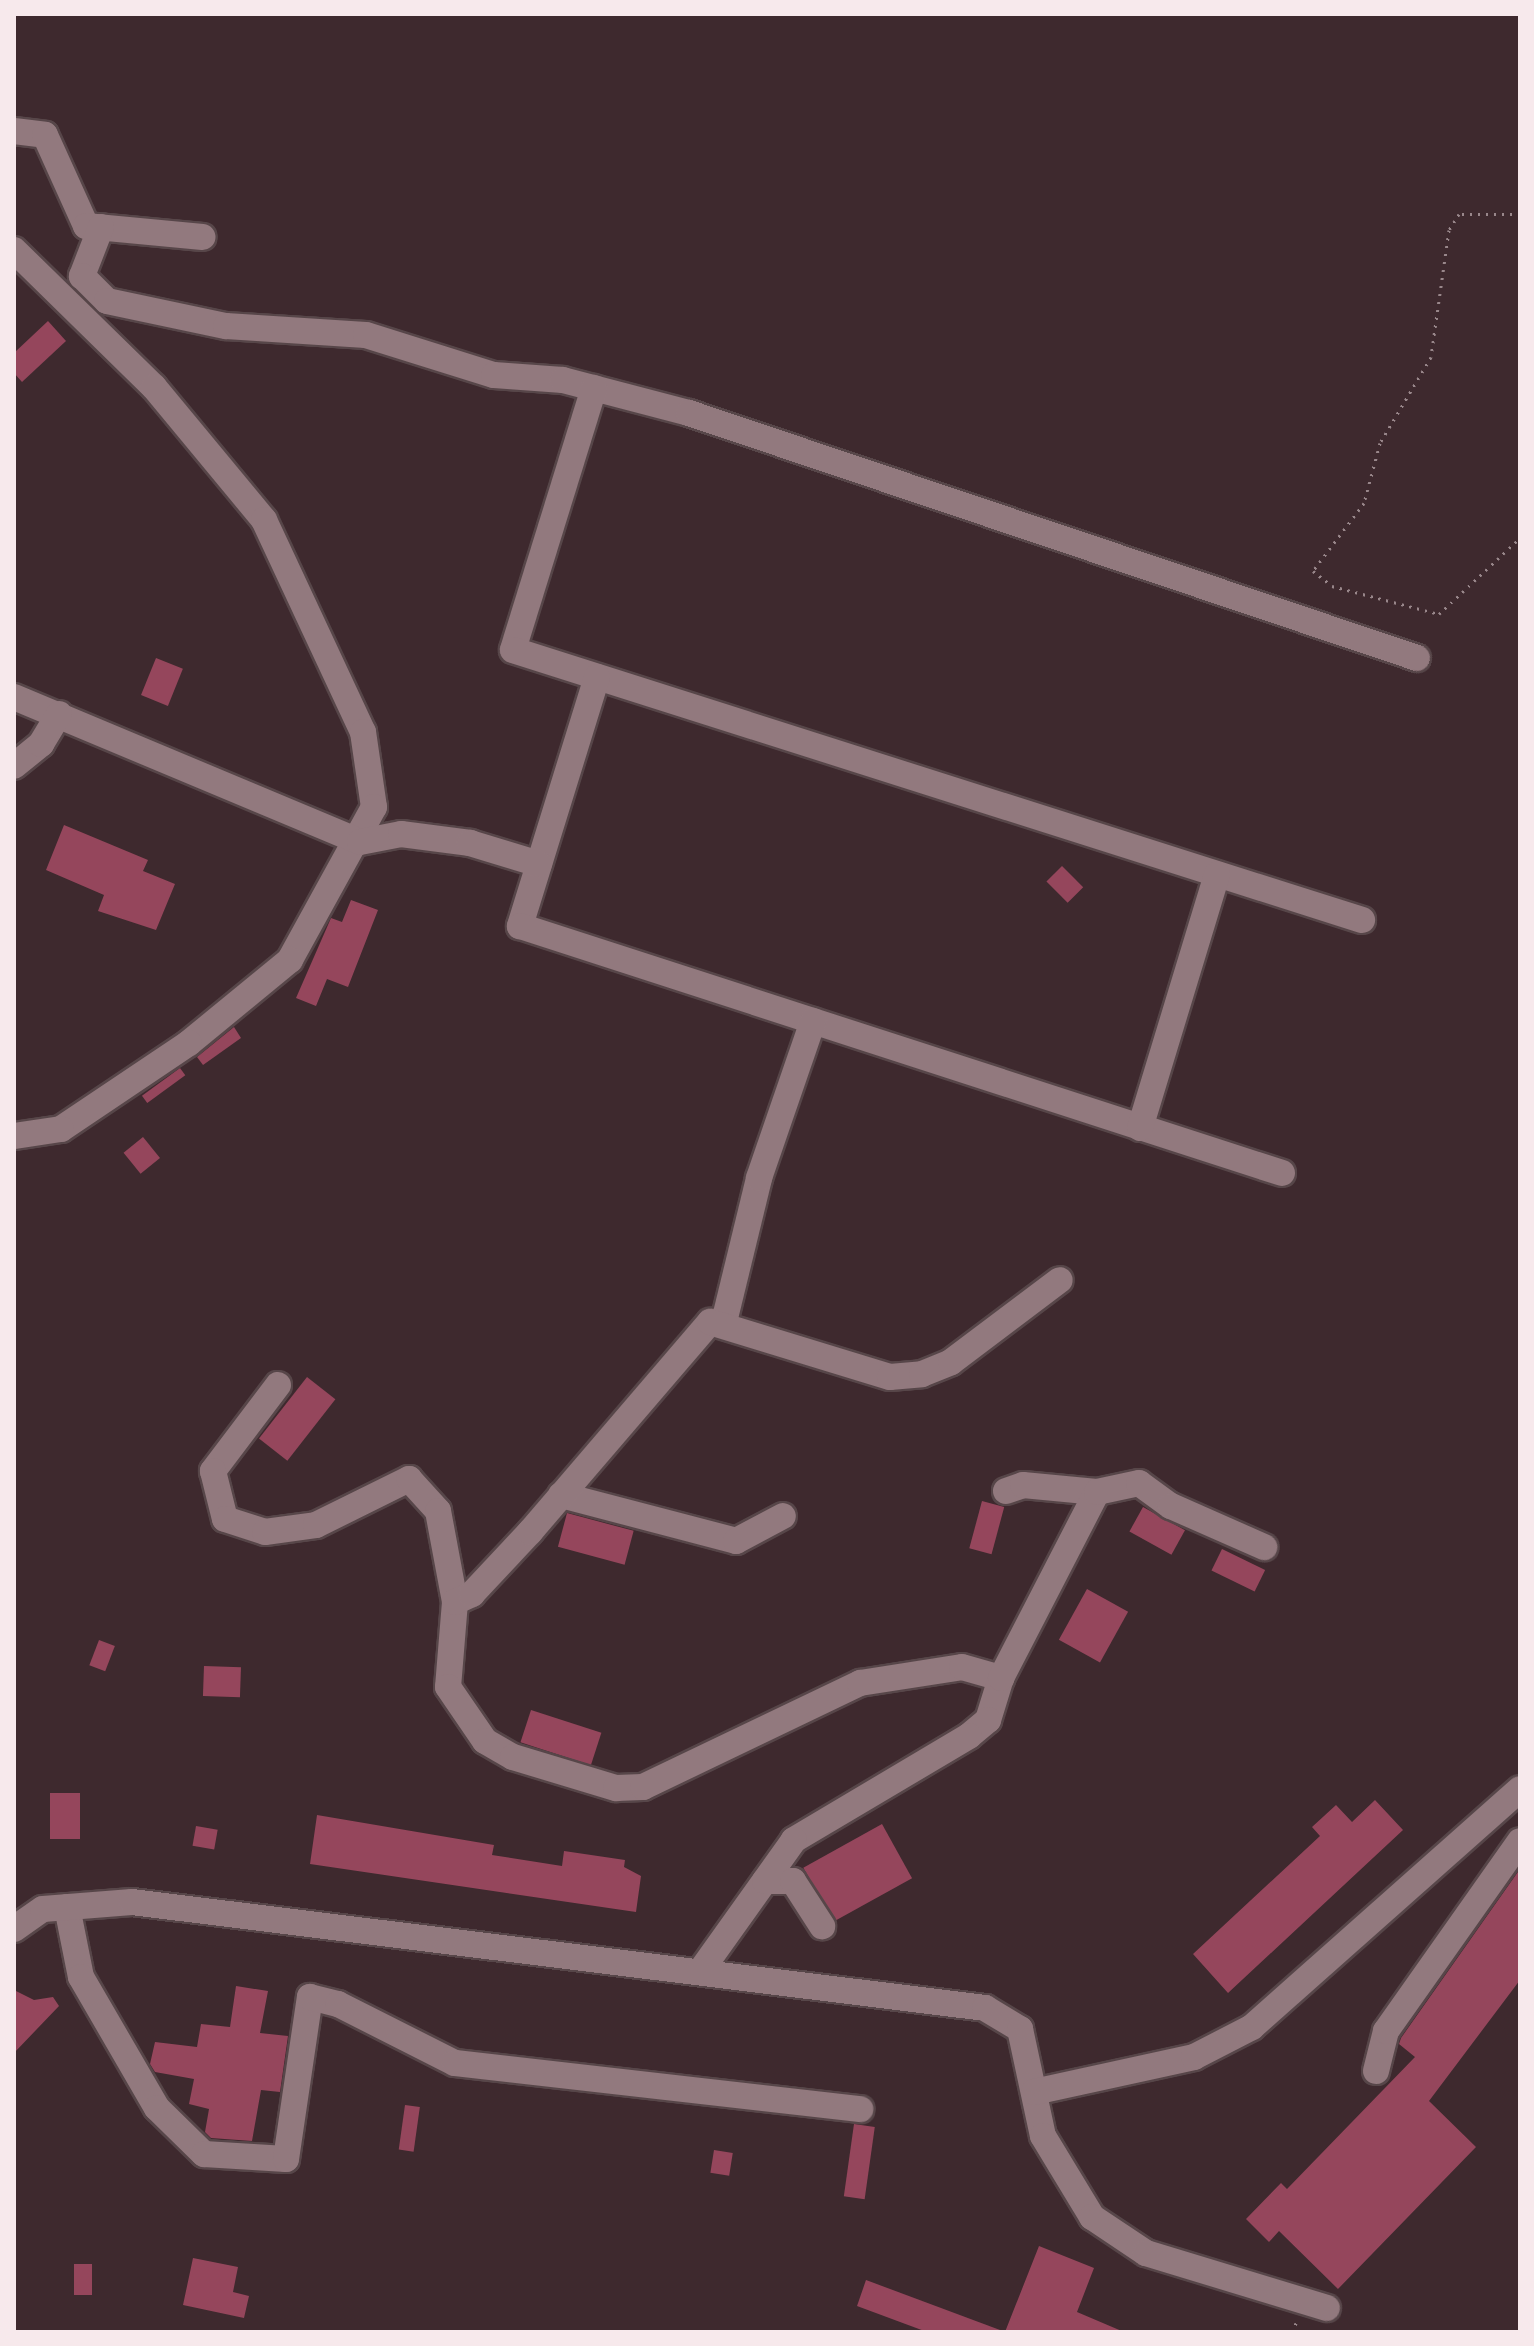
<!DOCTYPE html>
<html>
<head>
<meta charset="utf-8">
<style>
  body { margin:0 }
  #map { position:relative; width:1534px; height:2346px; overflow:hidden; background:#3e292e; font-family:Jost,sans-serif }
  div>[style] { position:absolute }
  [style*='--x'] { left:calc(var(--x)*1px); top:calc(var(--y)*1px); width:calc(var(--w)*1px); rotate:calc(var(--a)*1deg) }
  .building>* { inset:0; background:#95465c; transform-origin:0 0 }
  .path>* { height:3px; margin-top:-1.5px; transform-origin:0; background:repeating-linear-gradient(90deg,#99878b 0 2px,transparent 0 8px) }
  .roads { filter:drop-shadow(2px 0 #574649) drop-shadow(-2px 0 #574649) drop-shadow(0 2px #574649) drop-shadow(0 -2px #574649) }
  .minor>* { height:26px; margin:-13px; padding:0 13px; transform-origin:13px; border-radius:13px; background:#92797e }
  span { translate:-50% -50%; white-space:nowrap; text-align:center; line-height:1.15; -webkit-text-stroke:8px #3e292e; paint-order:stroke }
  .frame { position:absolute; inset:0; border:16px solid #f7e9ec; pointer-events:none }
</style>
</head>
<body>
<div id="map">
  <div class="building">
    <i style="clip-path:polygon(48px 321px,66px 341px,22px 382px,14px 373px,14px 353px)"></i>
    <i style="left:156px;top:658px;width:29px;height:40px;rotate:22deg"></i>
    <i style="clip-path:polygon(64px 825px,148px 860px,143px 871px,175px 884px,156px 930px,98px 911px,104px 895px,46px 870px)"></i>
    <i style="left:1062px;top:866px;width:30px;height:22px;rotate:45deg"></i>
    <i style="clip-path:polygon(351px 900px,378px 910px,348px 987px,327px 979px,316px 1006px,296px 998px,331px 918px,342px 922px)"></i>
    <i style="clip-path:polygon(234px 1027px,241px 1038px,203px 1065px,197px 1057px)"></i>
    <i style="left:180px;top:1068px;width:9px;height:47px;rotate:54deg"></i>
    <i style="left:143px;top:1137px;width:27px;height:25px;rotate:51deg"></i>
    <i style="left:307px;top:1377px;width:36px;height:78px;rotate:38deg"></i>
    <i style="left:982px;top:1501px;width:23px;height:49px;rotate:15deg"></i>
    <i style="left:1143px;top:1507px;width:48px;height:28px;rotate:29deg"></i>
    <i style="left:567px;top:1513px;width:69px;height:35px;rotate:15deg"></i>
    <i style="left:1222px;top:1549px;width:48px;height:24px;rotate:26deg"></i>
    <i style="left:1087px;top:1589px;width:47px;height:58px;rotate:29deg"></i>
    <i style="left:99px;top:1640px;width:17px;height:27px;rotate:21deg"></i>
    <i style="left:204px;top:1666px;width:37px;height:30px;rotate:2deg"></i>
    <i style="left:531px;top:1710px;width:74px;height:34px;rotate:18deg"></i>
    <i style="left:50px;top:1793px;width:30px;height:46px"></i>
    <i style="clip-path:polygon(1375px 1800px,1403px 1830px,1228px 1993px,1193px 1954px,1320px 1836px,1312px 1827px,1336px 1805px,1352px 1822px)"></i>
    <i style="clip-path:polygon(317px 1815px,494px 1845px,492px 1855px,562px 1866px,564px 1851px,625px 1860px,624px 1867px,641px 1876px,636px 1912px,310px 1864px)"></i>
    <i style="left:882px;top:1824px;width:62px;height:90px;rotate:61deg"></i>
    <i style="left:196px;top:1826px;width:22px;height:20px;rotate:10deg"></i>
    <i style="clip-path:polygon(1520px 1869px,1520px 1980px,1429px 2101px,1476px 2147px,1338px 2289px,1279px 2231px,1269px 2242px,1246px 2219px,1281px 2183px,1287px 2189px,1415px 2057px,1399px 2044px,1401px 2038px)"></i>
    <i style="clip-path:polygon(236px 1986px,268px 1991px,260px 2033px,288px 2036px,280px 2092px,261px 2090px,252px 2141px,211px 2138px,205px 2132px,209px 2109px,189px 2104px,194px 2079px,155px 2072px,150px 2064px,155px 2042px,197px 2047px,201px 2024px,230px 2027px)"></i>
    <i style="clip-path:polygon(14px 1990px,34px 2000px,53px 1997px,59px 2006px,14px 2053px)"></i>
    <i style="left:405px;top:2105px;width:15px;height:45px;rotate:8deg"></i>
    <i style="left:854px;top:2124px;width:21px;height:73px;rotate:8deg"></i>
    <i style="left:714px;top:2150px;width:19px;height:23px;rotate:9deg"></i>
    <i style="clip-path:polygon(1039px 2246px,1094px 2268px,1077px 2312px,1124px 2332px,1005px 2332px)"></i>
    <i style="clip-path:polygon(193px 2258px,238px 2267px,233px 2292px,249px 2296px,244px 2318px,183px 2305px)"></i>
    <i style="left:74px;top:2264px;width:18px;height:31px"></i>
    <i style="clip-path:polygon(866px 2280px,1000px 2330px,1000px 2332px,927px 2332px,857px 2306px)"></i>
  </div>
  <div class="path">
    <i style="--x:1520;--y:214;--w:61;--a:180"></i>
    <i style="--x:1459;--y:214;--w:19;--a:122"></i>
    <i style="--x:1449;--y:230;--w:128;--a:98.1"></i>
    <i style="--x:1431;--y:357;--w:100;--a:120.7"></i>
    <i style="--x:1380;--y:443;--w:62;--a:104.9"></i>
    <i style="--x:1364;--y:503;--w:85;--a:126.9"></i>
    <i style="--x:1313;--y:571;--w:24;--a:38"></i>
    <i style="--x:1332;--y:586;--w:111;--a:14.7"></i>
    <i style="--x:1439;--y:614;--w:111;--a:-43.2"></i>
    <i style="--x:1292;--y:2332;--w:10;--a:-66"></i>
  </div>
  <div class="roads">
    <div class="minor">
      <i style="--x:14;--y:131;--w:31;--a:7"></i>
      <i style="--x:45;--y:135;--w:100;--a:65.7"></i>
      <i style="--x:86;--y:226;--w:117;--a:5.4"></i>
      <i style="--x:101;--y:227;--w:53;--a:111.2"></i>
      <i style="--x:82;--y:276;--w:35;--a:45"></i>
      <i style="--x:107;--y:301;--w:122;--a:11.9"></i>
      <i style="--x:226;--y:326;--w:140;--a:3.7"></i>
      <i style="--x:366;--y:335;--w:134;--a:17.4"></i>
      <i style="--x:494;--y:375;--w:69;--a:4.1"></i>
      <i style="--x:563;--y:380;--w:130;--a:14.7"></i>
      <i style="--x:689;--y:413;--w:768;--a:18.6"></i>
      <i style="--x:14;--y:250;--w:196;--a:44.4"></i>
      <i style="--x:154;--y:387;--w:173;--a:50.4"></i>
      <i style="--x:264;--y:520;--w:234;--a:65"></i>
      <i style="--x:363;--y:732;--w:76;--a:81.7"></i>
      <i style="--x:374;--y:807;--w:175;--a:118.8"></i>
      <i style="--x:290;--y:960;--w:131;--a:140.6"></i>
      <i style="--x:189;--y:1043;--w:154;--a:146.1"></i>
      <i style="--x:61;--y:1129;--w:48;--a:171.5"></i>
      <i style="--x:594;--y:388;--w:274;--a:107.2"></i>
      <i style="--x:513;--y:650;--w:891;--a:17.64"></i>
      <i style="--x:597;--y:677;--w:261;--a:107.2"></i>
      <i style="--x:520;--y:926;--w:801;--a:17.96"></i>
      <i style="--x:14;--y:697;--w:375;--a:22.7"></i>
      <i style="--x:360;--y:842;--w:42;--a:-11"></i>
      <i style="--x:401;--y:834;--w:70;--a:7.4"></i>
      <i style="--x:470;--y:843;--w:72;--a:16.9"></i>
      <i style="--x:14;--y:766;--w:35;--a:-39"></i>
      <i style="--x:41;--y:744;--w:35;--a:-59"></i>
      <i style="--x:1140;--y:1128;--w:265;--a:-73.1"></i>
      <i style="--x:724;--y:1322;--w:148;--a:-76.3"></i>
      <i style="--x:759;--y:1178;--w:166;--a:-71"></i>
      <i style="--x:278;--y:1385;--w:108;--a:127.1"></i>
      <i style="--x:213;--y:1471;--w:49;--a:76"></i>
      <i style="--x:225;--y:1519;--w:42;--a:18"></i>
      <i style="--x:265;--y:1532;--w:51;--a:-7.8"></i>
      <i style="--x:316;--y:1525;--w:104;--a:-26.3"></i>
      <i style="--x:409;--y:1479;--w:43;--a:47.8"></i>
      <i style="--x:438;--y:1511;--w:93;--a:79.4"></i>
      <i style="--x:455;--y:1602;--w:85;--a:94.7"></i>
      <i style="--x:448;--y:1687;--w:65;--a:55.6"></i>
      <i style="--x:485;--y:1741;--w:32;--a:30"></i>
      <i style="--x:513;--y:1757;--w:108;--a:16.8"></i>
      <i style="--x:616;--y:1788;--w:27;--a:-2"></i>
      <i style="--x:643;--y:1787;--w:241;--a:-25.6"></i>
      <i style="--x:860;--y:1683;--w:103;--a:-8.9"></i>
      <i style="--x:962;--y:1667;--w:41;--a:15.8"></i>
      <i style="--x:1001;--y:1678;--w:44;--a:107.2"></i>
      <i style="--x:988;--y:1720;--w:25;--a:140"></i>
      <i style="--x:969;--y:1736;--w:204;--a:149.3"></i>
      <i style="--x:794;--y:1840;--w:158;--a:125.5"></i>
      <i style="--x:1006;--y:1491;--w:18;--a:-19"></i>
      <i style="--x:1023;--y:1485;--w:74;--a:5.4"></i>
      <i style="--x:561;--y:1495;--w:181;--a:14.7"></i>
      <i style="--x:736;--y:1541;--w:53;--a:-28"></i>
      <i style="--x:455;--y:1602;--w:19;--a:-25"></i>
      <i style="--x:472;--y:1594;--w:85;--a:-46.9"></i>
      <i style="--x:530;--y:1532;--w:277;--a:-49.4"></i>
      <i style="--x:710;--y:1322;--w:188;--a:17"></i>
      <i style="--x:890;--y:1377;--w:32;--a:-5"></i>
      <i style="--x:922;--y:1374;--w:31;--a:-22"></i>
      <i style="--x:951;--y:1362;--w:136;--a:-37"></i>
      <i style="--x:1001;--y:1678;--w:209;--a:-62.7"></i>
      <i style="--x:1097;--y:1492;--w:43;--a:-12.1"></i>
      <i style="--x:1139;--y:1483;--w:39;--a:36"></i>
      <i style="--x:1171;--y:1506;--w:102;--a:23.8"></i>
      <i style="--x:765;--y:1881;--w:28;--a:0"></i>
      <i style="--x:793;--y:1881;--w:54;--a:57.2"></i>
      <i style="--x:67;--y:1907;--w:71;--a:78.7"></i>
      <i style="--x:81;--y:1977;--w:151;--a:59.9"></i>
      <i style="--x:157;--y:2108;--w:66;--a:44.4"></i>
      <i style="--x:204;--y:2154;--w:82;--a:3.5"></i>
      <i style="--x:286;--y:2159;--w:164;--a:-81.6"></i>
      <i style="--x:310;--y:1997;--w:29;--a:14"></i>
      <i style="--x:338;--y:2004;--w:131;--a:26.8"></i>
      <i style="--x:455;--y:2063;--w:408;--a:6.5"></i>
      <i style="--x:14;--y:1929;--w:35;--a:-35"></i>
      <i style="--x:43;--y:1909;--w:89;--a:-4.5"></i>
      <i style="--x:132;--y:1902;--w:860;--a:7.08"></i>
      <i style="--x:985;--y:2008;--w:41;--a:31"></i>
      <i style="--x:1020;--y:2029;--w:109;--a:77.9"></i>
      <i style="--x:1043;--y:2136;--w:95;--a:58.8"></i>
      <i style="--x:1092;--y:2217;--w:65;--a:33.7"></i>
      <i style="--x:1146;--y:2253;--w:189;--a:16.9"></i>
      <i style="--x:1376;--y:2071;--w:41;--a:-76"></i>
      <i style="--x:1386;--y:2031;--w:232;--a:-54.8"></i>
      <i style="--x:1034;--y:2092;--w:164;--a:-12.3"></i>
      <i style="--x:1194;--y:2057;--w:65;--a:-27.3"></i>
      <i style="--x:1252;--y:2027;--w:358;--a:-41.6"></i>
    </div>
  </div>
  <div class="frame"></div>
</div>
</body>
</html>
